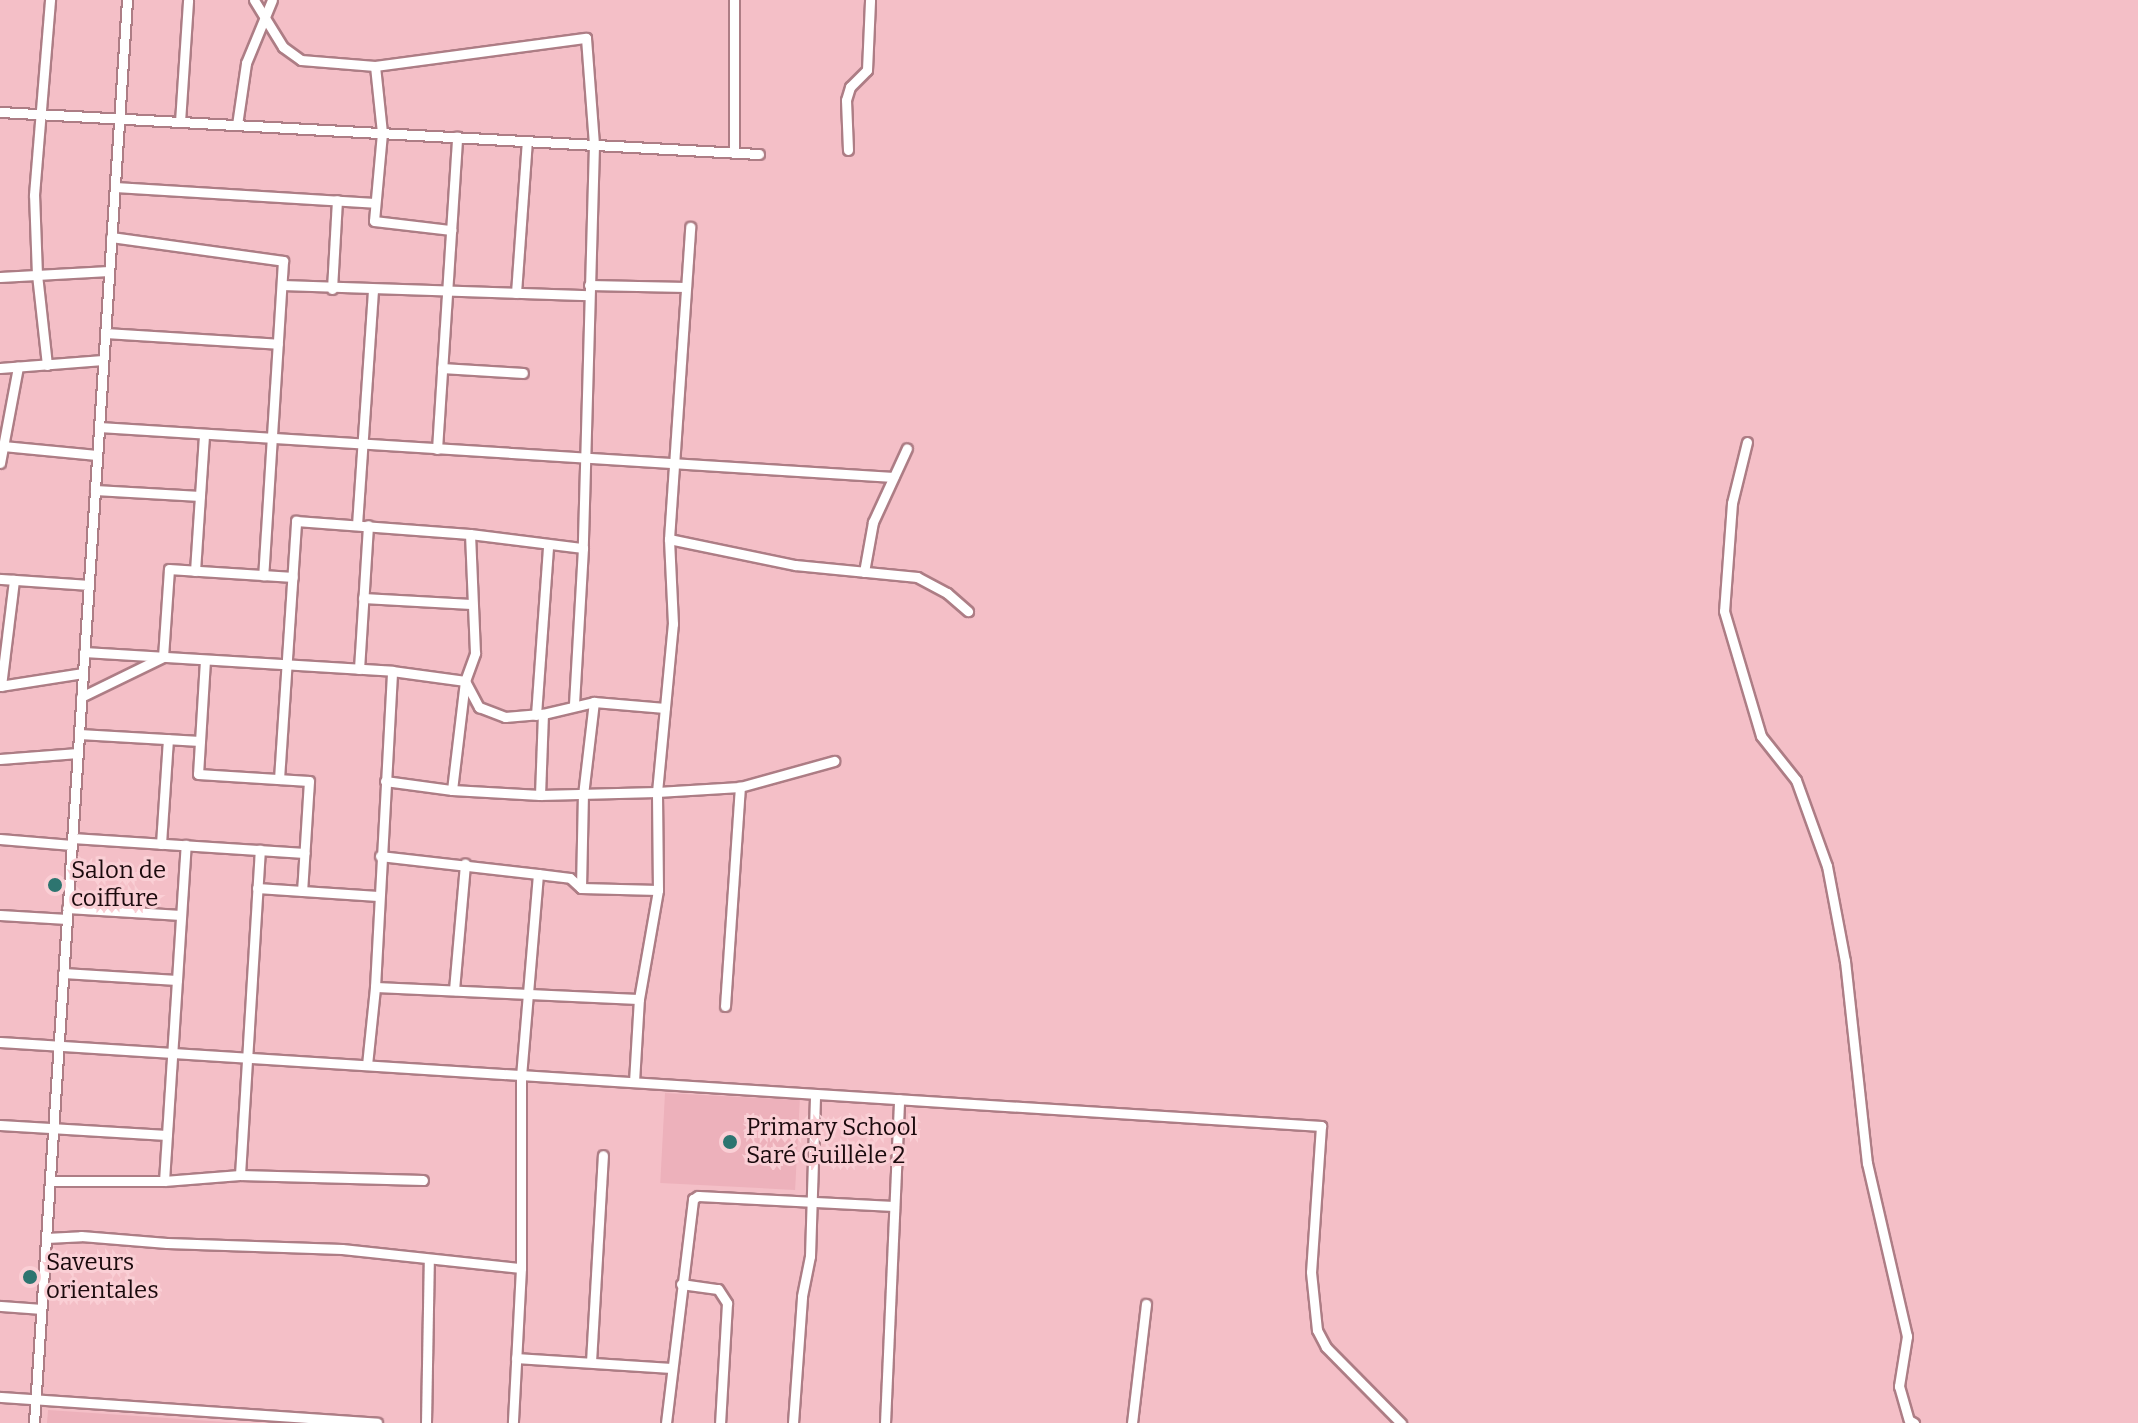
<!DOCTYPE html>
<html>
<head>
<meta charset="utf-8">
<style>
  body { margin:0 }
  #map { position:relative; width:2138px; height:1423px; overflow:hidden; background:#f4bfc7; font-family:Bitter,serif }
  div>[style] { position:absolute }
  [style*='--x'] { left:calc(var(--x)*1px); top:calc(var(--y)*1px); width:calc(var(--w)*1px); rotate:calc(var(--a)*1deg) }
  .built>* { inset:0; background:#edb1bb; transform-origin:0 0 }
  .roads { filter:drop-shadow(2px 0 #ad7d85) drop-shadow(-2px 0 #ad7d85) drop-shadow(0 2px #ad7d85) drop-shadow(0 -2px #ad7d85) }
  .street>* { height:9px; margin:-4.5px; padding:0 4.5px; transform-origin:4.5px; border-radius:4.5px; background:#fff }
  .dots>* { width:22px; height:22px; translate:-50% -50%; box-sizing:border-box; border:4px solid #facfd5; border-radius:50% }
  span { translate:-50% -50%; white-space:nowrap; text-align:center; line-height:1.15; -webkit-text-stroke:6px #facfd5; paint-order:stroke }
  .poi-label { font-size:24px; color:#1b0a0d }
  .left { translate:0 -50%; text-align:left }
</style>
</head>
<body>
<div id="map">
  <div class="built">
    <i style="left:665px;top:1093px;width:135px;height:90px;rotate:3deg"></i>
    <i style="clip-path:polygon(48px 1410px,240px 1423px,47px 1423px)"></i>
  </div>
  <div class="roads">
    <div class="street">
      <i style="--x:254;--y:0;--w:55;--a:58.3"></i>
      <i style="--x:283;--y:47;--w:22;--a:36"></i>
      <i style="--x:301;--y:60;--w:74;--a:4.6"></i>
      <i style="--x:375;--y:66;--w:213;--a:-7.6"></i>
      <i style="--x:586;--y:38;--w:107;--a:85.7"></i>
      <i style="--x:594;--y:145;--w:403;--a:91.6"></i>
      <i style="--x:583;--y:548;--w:157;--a:93.3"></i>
      <i style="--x:375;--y:66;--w:67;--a:84"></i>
      <i style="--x:382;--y:133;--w:88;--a:95.2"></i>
      <i style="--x:374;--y:221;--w:78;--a:6.7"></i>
      <i style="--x:0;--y:112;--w:760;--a:3.17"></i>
      <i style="--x:180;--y:122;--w:122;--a:-86.2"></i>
      <i style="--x:237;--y:125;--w:63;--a:-81.7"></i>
      <i style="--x:246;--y:63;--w:68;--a:-67.6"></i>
      <i style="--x:848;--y:150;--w:50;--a:-92.3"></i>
      <i style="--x:846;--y:100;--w:14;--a:-73"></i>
      <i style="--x:850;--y:87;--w:24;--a:-45"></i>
      <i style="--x:867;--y:70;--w:70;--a:-87.5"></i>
      <i style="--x:734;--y:153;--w:153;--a:-90"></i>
      <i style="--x:115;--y:187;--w:260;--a:3.5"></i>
      <i style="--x:111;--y:237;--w:174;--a:7.9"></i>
      <i style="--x:283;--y:261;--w:315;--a:93.6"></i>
      <i style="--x:0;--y:277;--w:109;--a:-3.2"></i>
      <i style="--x:282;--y:285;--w:307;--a:1.9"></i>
      <i style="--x:589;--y:285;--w:97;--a:1.2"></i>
      <i style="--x:332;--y:289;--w:89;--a:-86.8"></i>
      <i style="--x:516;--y:293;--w:152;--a:-85.9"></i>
      <i style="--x:105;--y:333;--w:173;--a:3.6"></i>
      <i style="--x:47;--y:365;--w:91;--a:-96.3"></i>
      <i style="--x:37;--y:275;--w:80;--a:-92.1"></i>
      <i style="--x:34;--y:195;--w:196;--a:-85.3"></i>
      <i style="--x:0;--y:368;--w:103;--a:-4.4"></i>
      <i style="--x:442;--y:368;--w:81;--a:3.5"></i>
      <i style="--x:99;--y:427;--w:796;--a:3.6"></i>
      <i style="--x:1747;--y:442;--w:63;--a:103.8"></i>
      <i style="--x:1732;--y:503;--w:108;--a:94.2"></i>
      <i style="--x:1724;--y:611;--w:130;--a:73.5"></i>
      <i style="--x:1761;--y:736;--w:56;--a:51.5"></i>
      <i style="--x:1796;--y:780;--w:91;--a:70.2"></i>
      <i style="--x:1827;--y:866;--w:97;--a:79.3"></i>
      <i style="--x:1845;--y:961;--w:203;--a:83.8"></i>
      <i style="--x:1867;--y:1163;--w:178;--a:77"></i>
      <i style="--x:1907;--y:1336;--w:51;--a:99.1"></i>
      <i style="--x:1899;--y:1386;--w:35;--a:74"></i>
      <i style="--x:1909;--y:1420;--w:6;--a:31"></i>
      <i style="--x:3;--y:446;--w:94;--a:5.5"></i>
      <i style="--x:437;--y:449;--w:313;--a:-86.3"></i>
      <i style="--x:0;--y:463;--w:98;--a:-79.4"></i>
      <i style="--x:95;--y:490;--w:105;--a:3.3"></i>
      <i style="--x:357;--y:525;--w:236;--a:-86.1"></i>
      <i style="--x:669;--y:539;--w:129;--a:11.7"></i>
      <i style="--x:795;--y:565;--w:123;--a:5.6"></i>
      <i style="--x:917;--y:577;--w:34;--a:28"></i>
      <i style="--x:947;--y:593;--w:28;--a:41"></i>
      <i style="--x:195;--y:571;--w:137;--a:-86.2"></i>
      <i style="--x:864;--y:572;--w:51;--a:-79.8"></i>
      <i style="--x:873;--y:522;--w:81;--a:-65.3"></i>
      <i style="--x:0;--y:579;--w:89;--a:3.9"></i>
      <i style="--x:363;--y:598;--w:108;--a:3.2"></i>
      <i style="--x:84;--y:652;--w:309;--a:3.5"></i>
      <i style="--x:392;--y:671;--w:74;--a:7.8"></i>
      <i style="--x:465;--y:681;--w:30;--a:62"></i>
      <i style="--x:479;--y:707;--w:28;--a:21"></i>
      <i style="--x:505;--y:717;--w:38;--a:-5"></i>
      <i style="--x:543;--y:714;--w:52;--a:-13.2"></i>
      <i style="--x:594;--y:702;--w:71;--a:4.8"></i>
      <i style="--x:205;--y:660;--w:114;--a:93.5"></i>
      <i style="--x:198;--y:774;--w:111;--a:3.6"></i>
      <i style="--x:309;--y:781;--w:110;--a:93.6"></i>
      <i style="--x:359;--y:669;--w:144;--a:-86.4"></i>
      <i style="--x:0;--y:686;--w:84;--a:-8.9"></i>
      <i style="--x:1;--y:686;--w:107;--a:-83"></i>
      <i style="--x:81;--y:697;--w:91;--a:-26"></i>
      <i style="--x:163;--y:657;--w:88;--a:-86.1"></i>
      <i style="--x:169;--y:569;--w:124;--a:3.7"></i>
      <i style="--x:536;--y:715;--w:169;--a:-85.9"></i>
      <i style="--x:79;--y:734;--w:121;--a:3.3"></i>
      <i style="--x:0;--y:759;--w:78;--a:-4.4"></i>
      <i style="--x:279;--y:779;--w:259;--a:-86.2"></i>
      <i style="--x:296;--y:521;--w:174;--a:4.3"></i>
      <i style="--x:470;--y:534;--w:114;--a:7.1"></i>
      <i style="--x:385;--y:781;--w:68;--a:7.7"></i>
      <i style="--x:452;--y:790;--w:88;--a:3.3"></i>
      <i style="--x:540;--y:795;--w:117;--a:-1.5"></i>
      <i style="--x:657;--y:792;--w:83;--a:-3.4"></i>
      <i style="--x:740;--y:787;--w:98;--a:-15.5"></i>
      <i style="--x:452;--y:790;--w:110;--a:-83.2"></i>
      <i style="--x:465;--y:681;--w:30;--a:-70"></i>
      <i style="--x:475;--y:653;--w:119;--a:-92.4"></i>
      <i style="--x:540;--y:795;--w:81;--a:-87.9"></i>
      <i style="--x:72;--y:838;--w:233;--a:3.7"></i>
      <i style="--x:0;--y:839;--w:72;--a:4.8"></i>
      <i style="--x:161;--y:844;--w:105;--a:-86.2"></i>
      <i style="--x:380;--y:856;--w:159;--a:6.5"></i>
      <i style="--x:538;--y:874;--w:202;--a:94.8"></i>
      <i style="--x:521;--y:1075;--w:193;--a:90"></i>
      <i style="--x:521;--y:1268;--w:155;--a:93"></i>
      <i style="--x:538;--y:874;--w:32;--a:7"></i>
      <i style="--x:570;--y:878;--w:15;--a:42"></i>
      <i style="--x:581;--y:888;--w:77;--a:1.5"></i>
      <i style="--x:257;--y:888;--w:121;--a:3.8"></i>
      <i style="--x:581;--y:888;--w:93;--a:-88.8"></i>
      <i style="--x:583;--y:795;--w:94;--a:-83.3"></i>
      <i style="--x:67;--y:908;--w:114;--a:3.5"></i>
      <i style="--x:0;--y:915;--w:67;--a:3.4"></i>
      <i style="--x:63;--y:973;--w:114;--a:3.5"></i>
      <i style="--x:375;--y:987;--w:264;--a:2.6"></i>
      <i style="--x:454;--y:990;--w:127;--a:-85"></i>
      <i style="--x:725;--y:1006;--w:220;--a:-86.1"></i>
      <i style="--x:0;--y:1042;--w:1324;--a:3.64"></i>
      <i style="--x:1321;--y:1126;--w:146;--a:93.9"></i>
      <i style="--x:1311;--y:1272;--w:58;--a:84.1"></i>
      <i style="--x:1317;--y:1330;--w:19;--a:62"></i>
      <i style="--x:1326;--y:1347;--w:107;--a:45.4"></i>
      <i style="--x:367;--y:1065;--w:78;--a:-84.1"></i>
      <i style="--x:375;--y:987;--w:316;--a:-86.9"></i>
      <i style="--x:634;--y:1082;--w:83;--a:-86.6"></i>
      <i style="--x:639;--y:999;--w:111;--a:-80.1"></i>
      <i style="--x:658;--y:890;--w:98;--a:-90.6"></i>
      <i style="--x:657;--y:792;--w:169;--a:-84.6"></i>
      <i style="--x:673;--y:624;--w:85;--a:-92.7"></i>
      <i style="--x:669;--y:539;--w:313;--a:-86.1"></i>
      <i style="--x:0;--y:1125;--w:167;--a:3.4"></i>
      <i style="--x:240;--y:1175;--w:326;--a:-86.5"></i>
      <i style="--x:50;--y:1181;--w:114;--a:0"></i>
      <i style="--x:164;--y:1181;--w:76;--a:-4.5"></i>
      <i style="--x:240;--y:1175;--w:183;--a:1.6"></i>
      <i style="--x:164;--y:1181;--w:337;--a:-86.3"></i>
      <i style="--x:46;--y:1238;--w:35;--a:-3"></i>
      <i style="--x:81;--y:1236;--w:86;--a:4.7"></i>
      <i style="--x:167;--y:1243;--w:175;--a:2"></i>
      <i style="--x:342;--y:1249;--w:180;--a:6.1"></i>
      <i style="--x:681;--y:1284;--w:37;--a:8"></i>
      <i style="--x:718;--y:1289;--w:17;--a:57"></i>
      <i style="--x:727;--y:1303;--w:120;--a:93.3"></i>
      <i style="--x:0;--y:1306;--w:41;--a:4.2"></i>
      <i style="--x:516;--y:1358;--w:155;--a:3.7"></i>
      <i style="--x:591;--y:1362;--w:207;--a:-86.7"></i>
      <i style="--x:0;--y:1397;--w:378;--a:3.9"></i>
      <i style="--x:34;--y:1423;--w:1426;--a:-86.26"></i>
      <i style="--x:426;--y:1423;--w:164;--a:-89"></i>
      <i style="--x:666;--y:1423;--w:226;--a:-83.1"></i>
      <i style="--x:693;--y:1199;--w:6;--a:-31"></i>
      <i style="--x:698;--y:1196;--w:196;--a:2.9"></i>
      <i style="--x:793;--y:1423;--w:127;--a:-85.9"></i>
      <i style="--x:802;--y:1296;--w:41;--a:-78.7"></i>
      <i style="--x:810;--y:1256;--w:162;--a:-88.2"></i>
      <i style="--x:885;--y:1423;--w:324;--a:-87.5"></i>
      <i style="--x:1132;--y:1423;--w:120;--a:-83.3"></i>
    </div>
  </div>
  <div class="dots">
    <i style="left:55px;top:885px;background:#2d7570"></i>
    <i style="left:730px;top:1142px;background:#2d7570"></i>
    <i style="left:30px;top:1277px;background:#2d7570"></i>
  </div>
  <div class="poi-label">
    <span class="left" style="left:71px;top:885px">Salon de<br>coiffure</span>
    <span class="left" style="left:746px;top:1142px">Primary School<br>Saré Guillèle 2</span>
    <span class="left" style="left:46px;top:1277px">Saveurs<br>orientales</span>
  </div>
</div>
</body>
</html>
